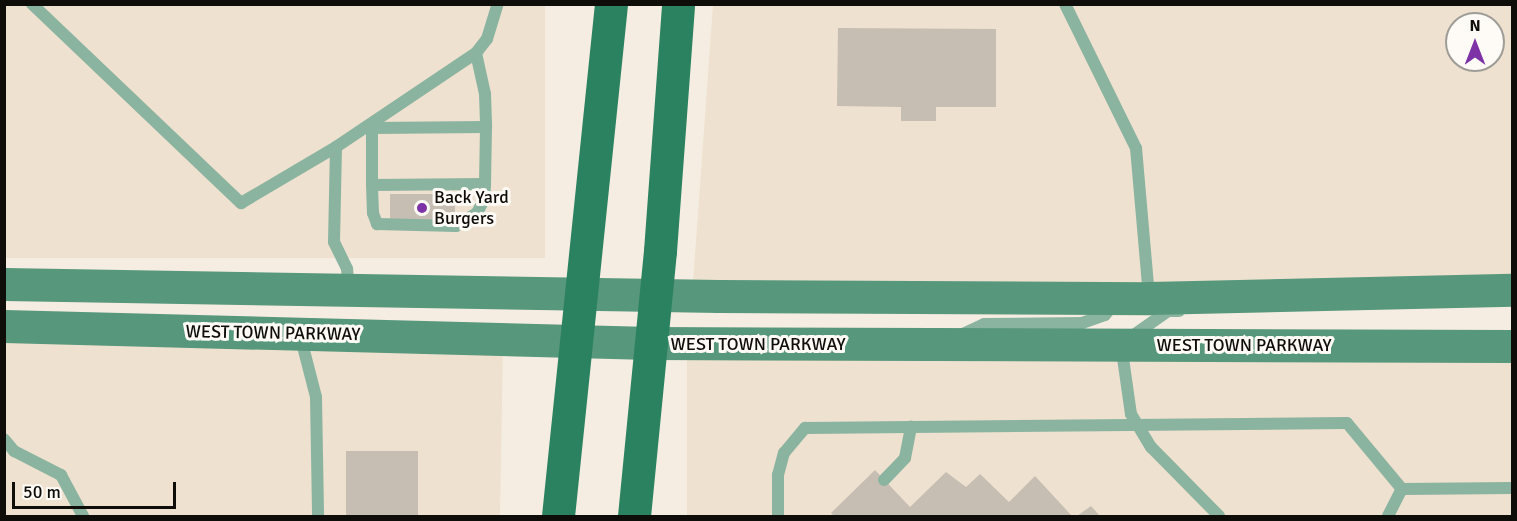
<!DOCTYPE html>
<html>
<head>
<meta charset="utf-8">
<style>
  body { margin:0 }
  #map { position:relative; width:1517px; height:521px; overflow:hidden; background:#f5ede2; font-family:Signika,sans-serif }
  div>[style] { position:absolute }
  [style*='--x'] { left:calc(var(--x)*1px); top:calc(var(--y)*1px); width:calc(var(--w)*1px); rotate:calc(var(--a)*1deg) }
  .built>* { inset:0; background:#eee1cf; transform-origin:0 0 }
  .building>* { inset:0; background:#c6beb3; transform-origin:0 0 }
  .lane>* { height:12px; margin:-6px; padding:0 6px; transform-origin:6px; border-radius:6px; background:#8bb4a0 }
  .secondary>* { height:33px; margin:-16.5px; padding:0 16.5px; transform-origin:16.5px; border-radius:16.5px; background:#57977b }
  .primary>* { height:33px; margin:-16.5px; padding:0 16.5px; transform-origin:16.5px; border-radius:16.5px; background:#2a8260 }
  .dots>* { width:16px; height:16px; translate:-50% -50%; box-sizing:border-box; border:3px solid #fefbf6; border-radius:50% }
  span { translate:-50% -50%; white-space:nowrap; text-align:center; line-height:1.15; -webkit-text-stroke:6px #fefbf6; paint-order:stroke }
  .poi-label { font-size:18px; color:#0f0d09 }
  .left { translate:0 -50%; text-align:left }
  .street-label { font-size:18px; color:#0f0d09 }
  .frame { position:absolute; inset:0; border:6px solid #0f0d09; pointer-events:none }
  .north { position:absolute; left:1445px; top:12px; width:60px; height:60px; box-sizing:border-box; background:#fefbf6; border:2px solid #9e9c97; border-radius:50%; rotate:0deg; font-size:16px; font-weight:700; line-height:24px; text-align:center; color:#0f0d09 }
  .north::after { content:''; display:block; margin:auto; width:21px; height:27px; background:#7d33a5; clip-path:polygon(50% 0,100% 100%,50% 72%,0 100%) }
  .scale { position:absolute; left:12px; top:482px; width:164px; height:27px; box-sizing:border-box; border:3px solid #0f0d09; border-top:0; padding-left:8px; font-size:18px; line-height:21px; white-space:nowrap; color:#0f0d09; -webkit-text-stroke:4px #fefbf6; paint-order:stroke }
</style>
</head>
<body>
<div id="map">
  <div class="built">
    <i style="left:5px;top:5px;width:540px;height:253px"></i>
    <i style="clip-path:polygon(evenodd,713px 5px,1512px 5px,1512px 278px,1149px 285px,693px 283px,713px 5px,1457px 24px,1493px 24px,1493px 60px,1457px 60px,1457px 24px)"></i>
    <i style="left:5px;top:340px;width:498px;height:176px;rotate:1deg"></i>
    <i style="left:687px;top:356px;width:825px;height:160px"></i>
  </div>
  <div class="building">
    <i style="clip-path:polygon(838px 28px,996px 29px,996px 107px,936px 107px,936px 121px,901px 121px,901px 107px,837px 106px)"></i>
    <i style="left:390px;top:194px;width:65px;height:29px"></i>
    <i style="left:346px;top:451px;width:72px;height:65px"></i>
    <i style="clip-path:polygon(875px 470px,910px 507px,946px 472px,966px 487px,980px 474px,1009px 502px,1035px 476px,1072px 516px,834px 516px,831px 513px)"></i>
    <i style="clip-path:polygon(1091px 506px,1100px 516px,1077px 516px)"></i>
  </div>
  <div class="lane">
    <i style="--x:32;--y:4;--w:289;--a:43.6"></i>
    <i style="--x:241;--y:203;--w:110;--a:-30.5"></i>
    <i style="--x:336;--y:147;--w:169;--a:-33.9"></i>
    <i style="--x:476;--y:53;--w:18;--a:-52"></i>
    <i style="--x:487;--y:39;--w:37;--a:-73"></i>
    <i style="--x:1065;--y:4;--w:161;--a:63.8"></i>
    <i style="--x:1136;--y:148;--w:151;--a:85"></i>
    <i style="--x:476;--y:53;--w:42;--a:77.6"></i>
    <i style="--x:485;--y:94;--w:33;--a:88"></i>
    <i style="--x:486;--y:127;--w:57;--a:91"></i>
    <i style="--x:485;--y:184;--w:113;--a:179.5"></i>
    <i style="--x:372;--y:185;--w:57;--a:-90"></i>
    <i style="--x:372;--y:128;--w:114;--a:-0.5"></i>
    <i style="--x:336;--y:147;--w:95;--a:91.2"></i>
    <i style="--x:334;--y:242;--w:30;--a:64"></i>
    <i style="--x:347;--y:269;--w:19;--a:84"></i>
    <i style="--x:372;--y:185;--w:28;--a:88"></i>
    <i style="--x:373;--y:213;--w:12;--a:70"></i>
    <i style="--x:377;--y:224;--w:79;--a:1.5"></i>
    <i style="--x:456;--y:226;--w:25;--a:-32"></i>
    <i style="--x:477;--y:213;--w:15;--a:-62"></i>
    <i style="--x:484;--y:200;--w:16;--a:-86"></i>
    <i style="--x:1179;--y:311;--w:11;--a:180"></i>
    <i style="--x:1168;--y:311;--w:57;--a:144.9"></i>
    <i style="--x:1121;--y:344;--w:71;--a:81.9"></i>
    <i style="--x:1131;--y:414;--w:39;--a:59"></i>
    <i style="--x:1151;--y:447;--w:97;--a:45.4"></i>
    <i style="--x:963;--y:334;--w:23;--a:-25"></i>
    <i style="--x:984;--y:324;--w:98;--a:-0.6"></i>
    <i style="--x:1082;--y:323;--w:24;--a:-19"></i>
    <i style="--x:1105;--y:315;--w:17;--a:-50"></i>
    <i style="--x:300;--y:335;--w:64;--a:75.5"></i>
    <i style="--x:316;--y:397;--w:119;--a:89"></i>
    <i style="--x:4;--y:439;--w:16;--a:50"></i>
    <i style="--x:14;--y:451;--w:53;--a:27.1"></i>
    <i style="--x:61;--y:475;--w:47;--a:61.8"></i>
    <i style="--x:884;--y:480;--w:30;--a:-46"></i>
    <i style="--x:905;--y:458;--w:32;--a:-79"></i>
    <i style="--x:778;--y:516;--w:41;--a:-90"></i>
    <i style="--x:778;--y:475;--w:23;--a:-75"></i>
    <i style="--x:784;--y:453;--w:33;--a:-50"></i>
    <i style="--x:805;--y:428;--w:542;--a:-0.53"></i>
    <i style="--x:1347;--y:423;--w:86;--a:50.2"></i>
    <i style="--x:1402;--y:489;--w:110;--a:-0.5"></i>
    <i style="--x:1388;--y:516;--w:30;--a:-63"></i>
  </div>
  <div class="secondary">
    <i style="--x:4;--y:284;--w:715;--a:0.96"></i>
    <i style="--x:719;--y:296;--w:430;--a:0.3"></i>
    <i style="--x:1149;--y:298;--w:363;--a:-1.3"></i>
    <i style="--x:4;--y:326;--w:646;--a:1.51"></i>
    <i style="--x:650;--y:343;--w:862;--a:0.2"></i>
  </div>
  <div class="primary">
    <i style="--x:558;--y:516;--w:515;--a:-84.09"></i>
    <i style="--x:634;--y:516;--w:266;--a:-84.4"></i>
    <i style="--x:660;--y:251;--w:248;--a:-85.8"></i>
  </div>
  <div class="dots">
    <i style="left:422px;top:208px;background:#7d33a5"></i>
  </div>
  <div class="poi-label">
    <span class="left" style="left:434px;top:208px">Back Yard<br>Burgers</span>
  </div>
  <div class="street-label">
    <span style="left:273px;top:333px;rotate:1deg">WEST TOWN PARKWAY</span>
    <span style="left:758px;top:344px">WEST TOWN PARKWAY</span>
    <span style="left:1244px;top:345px">WEST TOWN PARKWAY</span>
  </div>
  <div class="frame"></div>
  <div class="north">N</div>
  <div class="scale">50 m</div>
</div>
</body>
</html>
